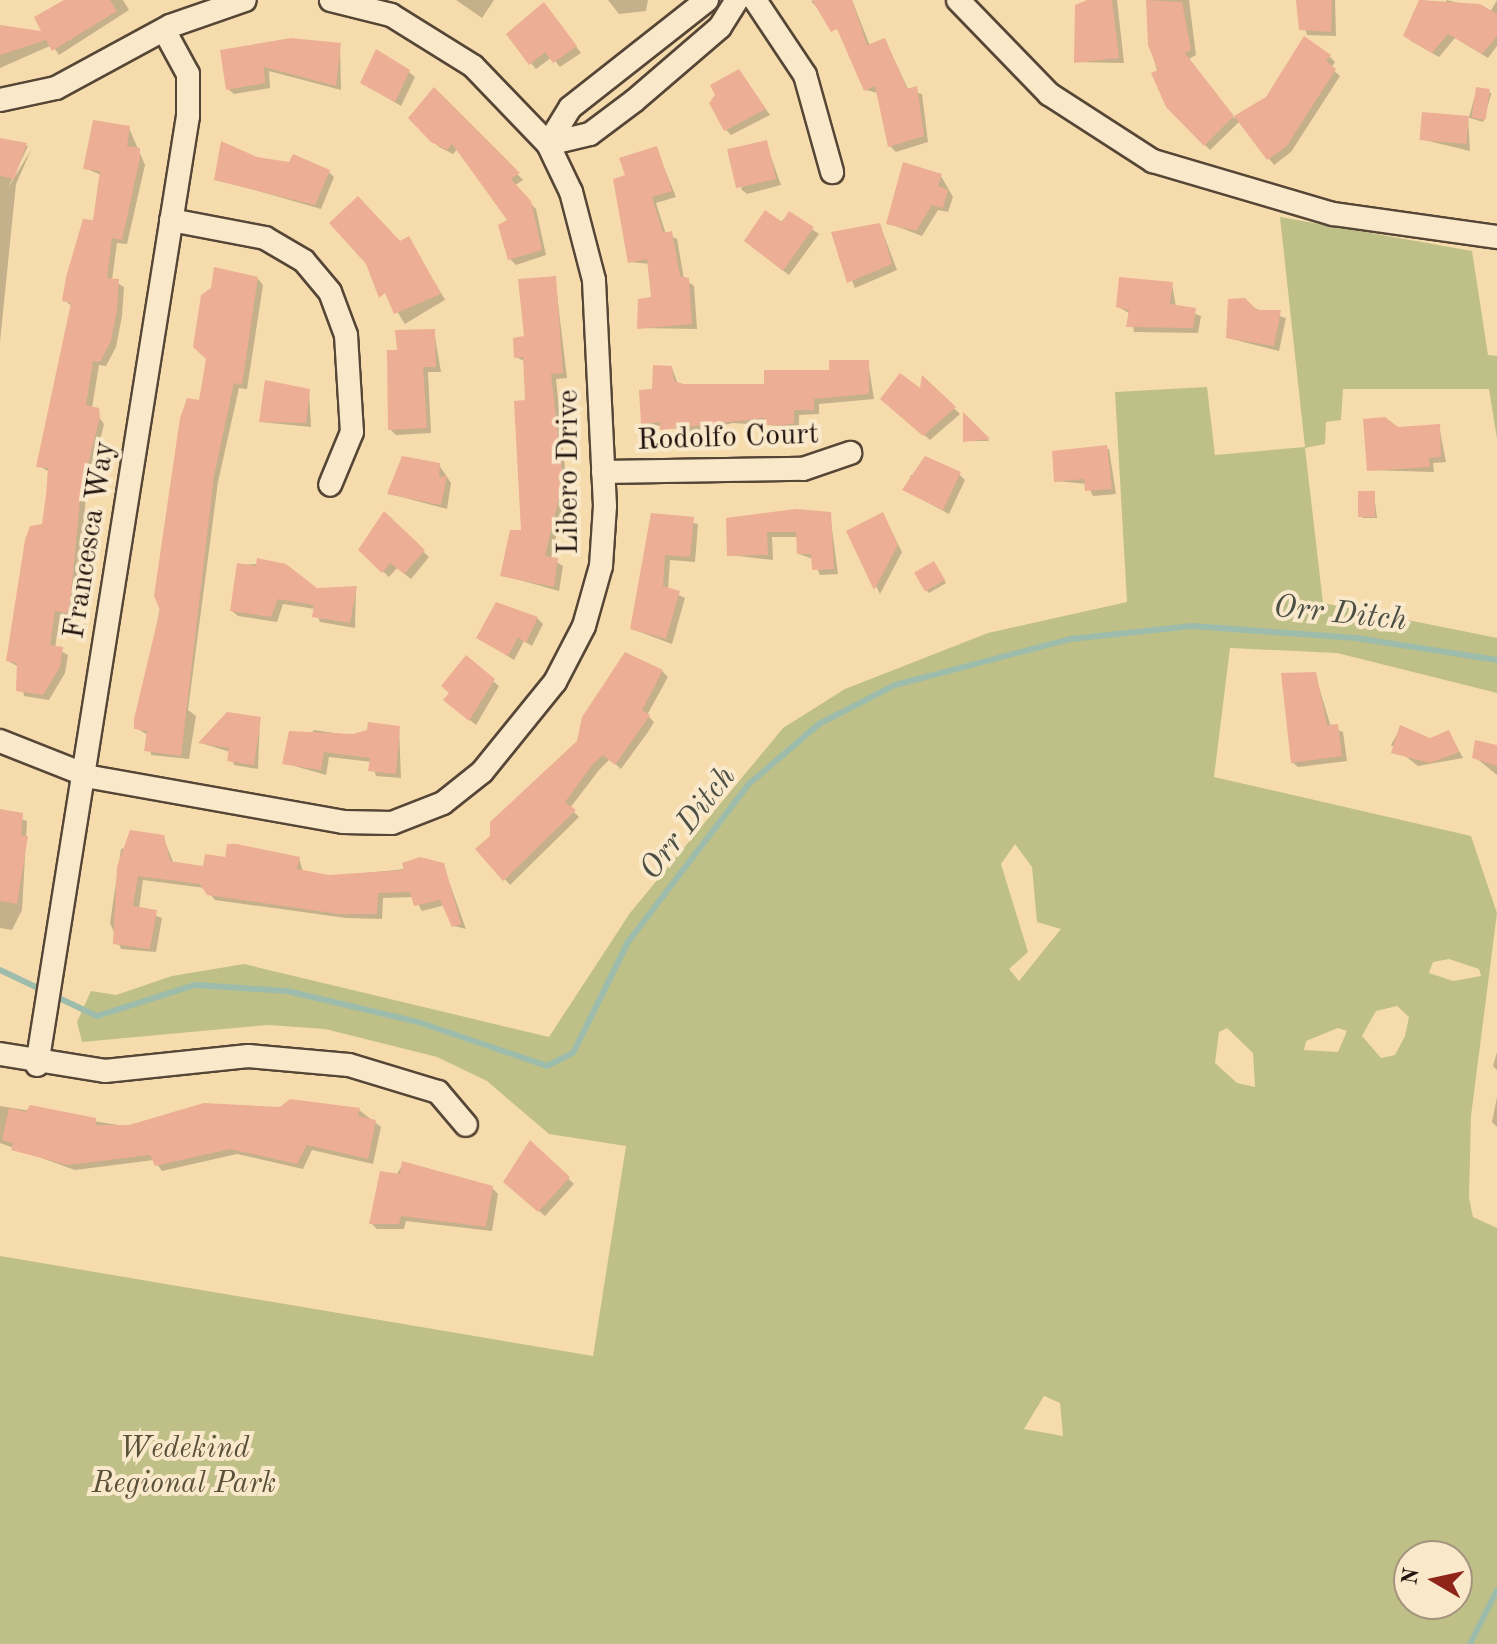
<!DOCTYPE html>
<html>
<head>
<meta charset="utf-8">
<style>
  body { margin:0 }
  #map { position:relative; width:1497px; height:1644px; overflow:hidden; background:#f6dcad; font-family:"Old Standard TT",serif }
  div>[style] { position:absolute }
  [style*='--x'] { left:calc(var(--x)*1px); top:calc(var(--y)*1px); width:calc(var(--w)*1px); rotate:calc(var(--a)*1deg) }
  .green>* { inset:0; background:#bec088 }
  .shadow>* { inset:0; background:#0003; transform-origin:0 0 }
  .stream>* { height:6px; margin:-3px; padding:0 3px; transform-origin:3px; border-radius:3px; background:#9dbcab }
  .building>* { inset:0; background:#ecae94; transform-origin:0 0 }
  .roads { filter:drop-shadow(2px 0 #564636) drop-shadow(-2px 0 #564636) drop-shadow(0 2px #564636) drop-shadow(0 -2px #564636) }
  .minor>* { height:22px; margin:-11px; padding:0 11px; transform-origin:11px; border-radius:11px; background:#f9e8ca }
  span { translate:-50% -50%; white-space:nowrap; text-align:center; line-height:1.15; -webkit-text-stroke:8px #f9e8ca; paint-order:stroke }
  .street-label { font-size:30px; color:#21140e }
  .park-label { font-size:30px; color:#585039; font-style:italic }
  .water-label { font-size:32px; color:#4c4f45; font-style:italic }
  .north { position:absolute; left:1393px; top:1540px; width:80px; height:80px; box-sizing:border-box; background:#f9e8ca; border:2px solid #a3937f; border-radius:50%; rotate:279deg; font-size:22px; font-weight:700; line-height:32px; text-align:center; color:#21140e }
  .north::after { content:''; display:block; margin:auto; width:28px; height:36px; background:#8f2418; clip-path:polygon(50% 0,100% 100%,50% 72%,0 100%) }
</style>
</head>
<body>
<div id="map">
  <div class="green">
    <i style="clip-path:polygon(evenodd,1280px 217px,1472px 251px,1488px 355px,1497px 356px,1497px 439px,1489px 389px,1343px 389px,1341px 420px,1326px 422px,1325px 444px,1305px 448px,1323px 603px,1497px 638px,1497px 693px,1337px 653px,1230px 648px,1214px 777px,1471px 836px,1497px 913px,1471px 1116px,1469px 1198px,1473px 1217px,1497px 1228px,1497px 1644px,0 1644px,0 1256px,593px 1356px,626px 1146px,549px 1134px,487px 1081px,437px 1057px,325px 1029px,268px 1025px,82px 1042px,77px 1022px,91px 991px,116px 995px,172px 976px,244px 964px,549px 1037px,630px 913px,783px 728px,845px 689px,988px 633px,1127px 602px,1115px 392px,1207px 387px,1215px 455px,1305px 447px,1280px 217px,1015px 844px,1032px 867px,1037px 922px,1061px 929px,1019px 981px,1009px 969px,1028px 952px,1001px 864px,1015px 844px,1280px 217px,1449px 959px,1479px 969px,1481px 976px,1453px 981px,1429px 973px,1433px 962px,1449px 959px,1280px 217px,1397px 1006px,1409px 1017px,1405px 1036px,1395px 1055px,1381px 1058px,1362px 1036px,1376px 1011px,1397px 1006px,1280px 217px,1227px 1028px,1253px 1053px,1255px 1087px,1237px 1083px,1215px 1063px,1219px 1032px,1227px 1028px,1280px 217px,1338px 1028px,1347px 1031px,1338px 1052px,1304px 1050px,1306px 1041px,1338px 1028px,1280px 217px,1044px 1396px,1060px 1403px,1063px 1436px,1024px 1429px,1044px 1396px,1280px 217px,1409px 1556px,1457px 1556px,1457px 1604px,1409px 1604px,1409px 1556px)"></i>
  </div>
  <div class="shadow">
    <i style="clip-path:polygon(68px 0,123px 0,129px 10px,59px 55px,52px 45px,0 68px,0 28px,45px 34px)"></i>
    <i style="clip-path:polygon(456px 0,494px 0,482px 18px)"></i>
    <i style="clip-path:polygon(608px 0,648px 0,646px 11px,619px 14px)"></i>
    <i style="clip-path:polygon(852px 0,870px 46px,885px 40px,909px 91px,922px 94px,928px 142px,896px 152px,890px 146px,878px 93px,866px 90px,842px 35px,811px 1px)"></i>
    <i style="clip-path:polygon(1087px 0,1117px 0,1124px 63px,1076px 62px)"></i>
    <i style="clip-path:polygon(1148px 0,1189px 0,1196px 55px,1189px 59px,1234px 118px,1330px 57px,1335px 62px,1331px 68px,1340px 76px,1291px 152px,1274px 165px,1240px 121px,1210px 150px,1167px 106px,1150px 45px)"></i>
    <i style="clip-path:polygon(1299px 0,1335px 0,1336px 36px,1307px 35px)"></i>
    <i style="clip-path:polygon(1422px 0,1428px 1px,1426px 35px,1447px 0,1490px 12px,1497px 0,1497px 46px,1488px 58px,1455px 38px,1439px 57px,1411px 41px,1406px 36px)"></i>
    <i style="clip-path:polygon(549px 10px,581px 53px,560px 67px,552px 57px,536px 69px,531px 63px)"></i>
    <i style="clip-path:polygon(340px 45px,341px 90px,269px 71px,270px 88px,234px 94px,228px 89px,222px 52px)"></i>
    <i style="clip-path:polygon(409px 72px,415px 77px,401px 106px,362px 83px)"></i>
    <i style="clip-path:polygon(744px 78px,770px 115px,731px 135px,726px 130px)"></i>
    <i style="left:1477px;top:89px;width:15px;height:30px;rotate:16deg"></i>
    <i style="clip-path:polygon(434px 90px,523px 180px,514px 186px,536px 209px,546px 255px,516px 265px,510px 259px,509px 220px,458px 148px,453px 154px,439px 147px,411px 118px)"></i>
    <i style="clip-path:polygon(1468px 118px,1470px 151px,1420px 139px)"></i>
    <i style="clip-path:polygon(129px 128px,145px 165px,127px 244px,117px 243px,112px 280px,124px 287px,122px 316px,116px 347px,106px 366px,99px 365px,92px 408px,104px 424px,86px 497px,75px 610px,72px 617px,60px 615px,55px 648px,68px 655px,65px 673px,49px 700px,24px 696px,19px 667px,8px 661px,44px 526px,50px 472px,39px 466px,73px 307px,64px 300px,94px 223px,101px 175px,85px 168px)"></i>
    <i style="clip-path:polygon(0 140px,28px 146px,8px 188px,31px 150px,16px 184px,0 342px)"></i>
    <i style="clip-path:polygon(766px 143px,781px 185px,747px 194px,741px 189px)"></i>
    <i style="clip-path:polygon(656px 148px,676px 197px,656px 203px,666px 234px,677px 239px,684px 279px,694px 286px,697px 329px,639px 328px,654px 299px,650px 264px,630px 262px,627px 176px)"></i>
    <i style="clip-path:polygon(256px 159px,329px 172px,334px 177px,321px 209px,216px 179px)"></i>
    <i style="clip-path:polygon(941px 176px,953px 197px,948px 212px,938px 210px,922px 236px,888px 223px)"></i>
    <i style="clip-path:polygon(790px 214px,819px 234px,789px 275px,752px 246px)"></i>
    <i style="clip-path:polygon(880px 225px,897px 270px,855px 288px,833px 234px)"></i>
    <i style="left:408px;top:238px;width:72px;height:47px;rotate:59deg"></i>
    <i style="clip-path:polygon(555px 278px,567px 378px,556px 379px,567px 487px,551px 559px,563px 566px,559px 591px,502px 575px,523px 532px,526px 362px,516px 357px)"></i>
    <i style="clip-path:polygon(258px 279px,263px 285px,247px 389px,239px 388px,218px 482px,188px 710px,196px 716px,189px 759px,151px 755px,148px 735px,136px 728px,201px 402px)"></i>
    <i style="clip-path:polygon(1172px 284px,1176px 307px,1201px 316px,1198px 333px,1134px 332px,1131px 314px,1118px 307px)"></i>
    <i style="clip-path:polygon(1230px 301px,1286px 318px,1279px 351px,1228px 338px)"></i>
    <i style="clip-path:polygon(434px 331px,441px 372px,428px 372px,431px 433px,396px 435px,390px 429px,399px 352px)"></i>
    <i style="clip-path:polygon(868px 362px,874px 399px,819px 404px,819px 414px,799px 415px,799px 427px,733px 423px,694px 432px,643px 423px,672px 368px,678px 384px,766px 386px)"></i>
    <i style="clip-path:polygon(923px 379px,960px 414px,930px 440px,888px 404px,921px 391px)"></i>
    <i style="clip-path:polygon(309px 391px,311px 427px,261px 422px)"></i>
    <i style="clip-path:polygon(965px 417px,989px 441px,965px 441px)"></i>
    <i style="clip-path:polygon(1439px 426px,1446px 462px,1433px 463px,1434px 472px,1368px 470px,1398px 429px)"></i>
    <i style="clip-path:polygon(1109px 449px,1116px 494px,1093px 496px,1087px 484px,1056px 481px,1054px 453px)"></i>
    <i style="clip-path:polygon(439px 465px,451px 483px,447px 509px,390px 494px)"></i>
    <i style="clip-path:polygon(959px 474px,965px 480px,949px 514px,904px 490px,911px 475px)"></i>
    <i style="clip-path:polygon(1374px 493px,1377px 518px,1363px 518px,1361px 516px)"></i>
    <i style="clip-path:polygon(384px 514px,429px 557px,411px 579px,397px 568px,389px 577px,360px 550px)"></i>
    <i style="clip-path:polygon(830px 514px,838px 574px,820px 575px,813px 559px,799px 554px,798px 537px,772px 537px,773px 560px,729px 555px,728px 520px)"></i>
    <i style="clip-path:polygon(883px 514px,902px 552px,880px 594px,848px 532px)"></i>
    <i style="clip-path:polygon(653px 516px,698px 524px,695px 562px,670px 560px,668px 590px,685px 598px,672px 644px,632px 629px)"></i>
    <i style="clip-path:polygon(276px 563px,316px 591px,356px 588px,355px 628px,320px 622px,315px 609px,283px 604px,277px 622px,238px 616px,232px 611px,239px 565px)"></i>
    <i style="clip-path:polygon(935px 566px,946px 583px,929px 593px,927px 591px)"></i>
    <i style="clip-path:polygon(537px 618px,543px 624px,532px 646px,524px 641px,514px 660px,478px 638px)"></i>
    <i style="clip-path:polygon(662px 671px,668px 677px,647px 715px,654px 722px,648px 732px,621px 769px,610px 759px,599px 770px,570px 808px,579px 817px,510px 885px,478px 849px,579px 742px)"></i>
    <i style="clip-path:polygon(1315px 674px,1331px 727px,1343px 732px,1347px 761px,1298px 767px,1292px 762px)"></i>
    <i style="clip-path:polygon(493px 681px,499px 686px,476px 725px,451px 705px)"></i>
    <i style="clip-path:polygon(260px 719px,258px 769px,234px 765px,230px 752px,201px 743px)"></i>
    <i style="clip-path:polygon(1401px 727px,1430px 740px,1449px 732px,1463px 758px,1418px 766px,1391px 745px)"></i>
    <i style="clip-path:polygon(399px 728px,401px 778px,376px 776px,372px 762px,329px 757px,326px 775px,284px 763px,314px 730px,354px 736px)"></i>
    <i style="clip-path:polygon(1497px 748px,1497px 775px,1475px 757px)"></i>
    <i style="clip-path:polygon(0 811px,27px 821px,22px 910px,12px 930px,0 928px)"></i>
    <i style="clip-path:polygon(163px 837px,174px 864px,204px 869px,226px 860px,299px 858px,303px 872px,328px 877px,443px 865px,466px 929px,454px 926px,445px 905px,422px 911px,414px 897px,383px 898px,382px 919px,346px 918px,215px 900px,205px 888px,143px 880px,139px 909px,162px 918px,156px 952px,121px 949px,110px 923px,121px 849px)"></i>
    <i style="clip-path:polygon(1497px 1052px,1497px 1070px,1493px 1066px)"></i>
    <i style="clip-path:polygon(1497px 1097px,1497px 1127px,1492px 1122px)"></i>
    <i style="clip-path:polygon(0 1106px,130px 1127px,359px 1110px,381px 1127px,373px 1164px,312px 1150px,303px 1169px,237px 1154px,162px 1171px,154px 1160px,75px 1170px,0 1143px)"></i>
    <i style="clip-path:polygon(531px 1143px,574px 1184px,545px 1216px,511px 1187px)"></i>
    <i style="clip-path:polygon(403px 1163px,492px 1188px,498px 1194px,492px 1231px,406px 1221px,404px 1229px,377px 1229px,371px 1223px)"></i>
  </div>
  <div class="stream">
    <i style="--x:0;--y:970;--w:107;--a:25.4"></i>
    <i style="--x:97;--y:1016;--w:103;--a:-17.6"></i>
    <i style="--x:195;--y:985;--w:92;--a:3.7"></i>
    <i style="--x:287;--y:991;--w:135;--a:13.3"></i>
    <i style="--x:418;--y:1022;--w:136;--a:18.8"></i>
    <i style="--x:547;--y:1066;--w:29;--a:-27"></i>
    <i style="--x:573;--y:1053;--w:124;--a:-63.6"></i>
    <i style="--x:628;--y:942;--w:199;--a:-52.6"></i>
    <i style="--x:749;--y:784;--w:92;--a:-40.6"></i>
    <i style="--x:819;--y:724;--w:85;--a:-27.2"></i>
    <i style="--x:895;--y:685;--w:181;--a:-14.7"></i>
    <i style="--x:1070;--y:639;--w:123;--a:-6.1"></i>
    <i style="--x:1192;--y:626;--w:164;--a:4.2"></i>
    <i style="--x:1356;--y:638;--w:143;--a:8.9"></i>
    <i style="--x:1470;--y:1644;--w:60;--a:-63.4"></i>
  </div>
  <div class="building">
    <i style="clip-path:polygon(64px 0,110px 0,117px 11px,52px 51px,46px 40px,0 55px,0 25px,41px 31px,34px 17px)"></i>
    <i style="clip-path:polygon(812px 0,852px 0,867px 45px,885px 38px,907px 89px,917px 86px,924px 136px,888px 147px,875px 86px,864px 91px,837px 29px,831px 32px)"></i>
    <i style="clip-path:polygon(1087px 0,1112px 0,1119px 58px,1074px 63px,1075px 5px)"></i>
    <i style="clip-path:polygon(1146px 0,1182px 2px,1191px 50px,1185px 53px,1234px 116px,1266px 97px,1304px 36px,1331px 55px,1326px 61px,1336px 69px,1286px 147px,1267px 160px,1234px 116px,1204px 146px,1166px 107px,1151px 73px,1158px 70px,1148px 45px)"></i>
    <i style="clip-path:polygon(1296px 0,1332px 0,1331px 32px,1299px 30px)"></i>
    <i style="clip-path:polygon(1419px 0,1480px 4px,1497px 14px,1497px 36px,1482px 54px,1448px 34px,1432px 53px,1403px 36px)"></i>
    <i style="clip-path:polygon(544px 2px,577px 46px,553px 63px,545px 52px,529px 65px,506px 34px)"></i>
    <i style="clip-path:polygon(291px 38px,341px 43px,336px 86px,264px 67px,265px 83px,226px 90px,220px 50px)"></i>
    <i style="clip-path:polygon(376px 49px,410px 70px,395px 102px,360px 83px)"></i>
    <i style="clip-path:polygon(739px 69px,766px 109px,724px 131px,709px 103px,715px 95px,710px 85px)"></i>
    <i style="clip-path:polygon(434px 87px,520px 173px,511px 179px,531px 201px,542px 250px,508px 260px,498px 225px,507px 220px,466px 163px,452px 144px,447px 150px,431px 142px,408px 118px)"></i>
    <i style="left:1476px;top:87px;width:14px;height:31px;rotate:8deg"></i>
    <i style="left:1422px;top:112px;width:47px;height:28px;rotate:5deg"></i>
    <i style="clip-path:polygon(93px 120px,130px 126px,127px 146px,140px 148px,140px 158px,122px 240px,112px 238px,107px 278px,119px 279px,117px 310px,111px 341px,100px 362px,93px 361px,86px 405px,99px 408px,100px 417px,81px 491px,70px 604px,67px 613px,55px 611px,50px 645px,63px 647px,60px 667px,43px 695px,16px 691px,17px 663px,6px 661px,25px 540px,30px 526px,42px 524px,46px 495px,48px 468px,36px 467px,71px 303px,62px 301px,66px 277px,83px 219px,93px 220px,100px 171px,83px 169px)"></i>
    <i style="clip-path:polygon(0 138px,27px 143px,14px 179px,0 176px)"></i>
    <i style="left:767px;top:140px;width:40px;height:41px;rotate:77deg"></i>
    <i style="clip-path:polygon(221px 141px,257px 157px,289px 162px,293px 154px,330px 170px,315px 205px,214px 180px)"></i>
    <i style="clip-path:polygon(657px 146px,672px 191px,652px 197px,663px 233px,672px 231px,680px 276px,689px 278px,692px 324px,637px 329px,638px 299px,651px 297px,647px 259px,628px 263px,613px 179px,625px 175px,619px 158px)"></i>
    <i style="clip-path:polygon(903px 162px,942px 174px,938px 186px,948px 190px,943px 208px,932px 205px,916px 231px,886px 224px)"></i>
    <i style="clip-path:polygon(358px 196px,400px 241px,409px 236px,441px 294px,394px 314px,385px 293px,379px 298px,366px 264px,329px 223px)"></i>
    <i style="clip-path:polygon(765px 210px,782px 222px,789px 211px,814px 227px,783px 271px,744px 241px)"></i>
    <i style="clip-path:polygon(880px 223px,892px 264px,847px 283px,831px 232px)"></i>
    <i style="clip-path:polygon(214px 267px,258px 277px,242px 385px,234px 383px,214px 476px,181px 756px,144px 751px,147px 731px,134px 729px,134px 719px,160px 610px,154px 596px,180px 418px,187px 398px,199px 400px,206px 359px,193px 347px,201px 295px,211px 288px)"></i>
    <i style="clip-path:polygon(556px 276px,563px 373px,551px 374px,563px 480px,545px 556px,558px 558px,554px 587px,500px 576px,510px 530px,521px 530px,514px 401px,525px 400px,523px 357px,514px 358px,513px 338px,524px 336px,518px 279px)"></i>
    <i style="clip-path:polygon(1119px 277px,1173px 282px,1170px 304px,1196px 308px,1193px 328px,1126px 327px,1129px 310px,1116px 307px)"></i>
    <i style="clip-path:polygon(1245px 298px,1257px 310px,1281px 310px,1274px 346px,1226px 338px,1228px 299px)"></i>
    <i style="clip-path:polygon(435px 329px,436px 367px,423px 367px,427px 428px,388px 430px,387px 350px,397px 350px,395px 330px)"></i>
    <i style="clip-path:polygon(829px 360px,869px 360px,869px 394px,814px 399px,814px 410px,794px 410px,794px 423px,785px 425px,765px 425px,765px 418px,660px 430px,660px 422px,641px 424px,639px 390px,652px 389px,653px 365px,672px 366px,674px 381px,684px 384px,764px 384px,764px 370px,829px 370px)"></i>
    <i style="clip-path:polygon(900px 373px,920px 388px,922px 375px,956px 407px,923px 436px,880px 399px)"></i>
    <i style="clip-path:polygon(265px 380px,310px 389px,306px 423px,259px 422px)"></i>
    <i style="clip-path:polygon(963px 412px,990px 439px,963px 442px)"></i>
    <i style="clip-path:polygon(1385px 417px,1398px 427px,1440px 424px,1441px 457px,1429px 458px,1430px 467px,1367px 471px,1363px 419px)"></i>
    <i style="clip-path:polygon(1107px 445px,1112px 489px,1085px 491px,1084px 479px,1054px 482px,1052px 451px)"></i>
    <i style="clip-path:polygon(402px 456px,440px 463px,439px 477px,447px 476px,441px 505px,387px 494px)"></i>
    <i style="clip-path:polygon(925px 456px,961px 472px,943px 510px,902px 490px)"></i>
    <i style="left:1358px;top:491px;width:17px;height:26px"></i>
    <i style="clip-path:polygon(796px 509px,831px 512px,834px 569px,812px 570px,811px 554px,797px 554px,796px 532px,767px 532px,768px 555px,727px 556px,726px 518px)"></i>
    <i style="clip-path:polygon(384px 511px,425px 550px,404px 574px,390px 563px,382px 573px,358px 550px)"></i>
    <i style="clip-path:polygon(883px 512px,898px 545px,874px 590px,846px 531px)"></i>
    <i style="clip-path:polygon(651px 513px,694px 517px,690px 557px,665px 555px,663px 586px,680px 591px,666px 639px,630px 629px)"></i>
    <i style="clip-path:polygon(257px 558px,286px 564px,317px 588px,357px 586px,350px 623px,312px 617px,314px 605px,278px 599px,271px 617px,230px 611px,237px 563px,256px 566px)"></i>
    <i style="left:934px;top:561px;width:22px;height:23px;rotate:60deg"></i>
    <i style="clip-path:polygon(496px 602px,538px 617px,526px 643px,518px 637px,508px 656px,476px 638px)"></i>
    <i style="clip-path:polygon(625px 652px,663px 670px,642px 710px,650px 715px,615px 765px,603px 755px,593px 764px,565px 802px,576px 810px,503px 881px,475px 849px,490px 836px,490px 822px,577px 741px,582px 717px)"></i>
    <i style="clip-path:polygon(466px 655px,495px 679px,469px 721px,443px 700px,449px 693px,441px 686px)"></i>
    <i style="clip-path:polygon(1316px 672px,1327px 725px,1338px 724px,1342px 756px,1291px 763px,1281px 673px)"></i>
    <i style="clip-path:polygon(227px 712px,261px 717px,254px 765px,227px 761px,229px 748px,198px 743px)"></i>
    <i style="clip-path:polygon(368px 722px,400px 726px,396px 774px,368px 771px,370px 758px,324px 752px,321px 770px,282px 764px,289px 731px,353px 734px,367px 730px)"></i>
    <i style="clip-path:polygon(1400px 725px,1430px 738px,1449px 730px,1459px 752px,1430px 763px,1391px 753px)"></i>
    <i style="clip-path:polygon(1475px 740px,1497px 745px,1497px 766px,1472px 758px)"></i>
    <i style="clip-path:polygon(0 809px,23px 813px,21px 835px,28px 836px,17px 904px,0 901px)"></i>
    <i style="clip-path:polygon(130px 830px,164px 835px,170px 861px,203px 866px,205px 854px,225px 857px,227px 844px,237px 844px,300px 857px,297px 869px,329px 875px,404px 870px,402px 863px,420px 857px,444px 863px,461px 924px,452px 927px,440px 900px,414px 906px,410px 892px,378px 893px,377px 914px,339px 914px,207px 895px,200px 884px,138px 876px,133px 906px,157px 910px,150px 949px,113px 944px,117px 867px)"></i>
    <i style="clip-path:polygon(290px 1099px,360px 1108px,358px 1116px,376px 1120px,368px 1159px,307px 1145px,297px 1164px,230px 1149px,155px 1166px,150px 1155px,68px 1165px,11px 1150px,13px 1143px,2px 1140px,9px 1108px,26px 1112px,30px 1105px,96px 1118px,96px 1125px,129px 1125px,204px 1103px,280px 1107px)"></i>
    <i style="clip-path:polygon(530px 1140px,570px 1177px,538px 1212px,503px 1182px)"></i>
    <i style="clip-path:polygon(402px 1161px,493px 1186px,486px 1227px,401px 1216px,399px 1224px,369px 1224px,380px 1171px,400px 1174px)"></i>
  </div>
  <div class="roads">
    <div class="minor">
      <i style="--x:707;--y:0;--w:174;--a:141.8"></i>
      <i style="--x:570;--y:108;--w:42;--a:121.4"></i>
      <i style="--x:548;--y:144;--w:43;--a:-13.4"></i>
      <i style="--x:590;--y:134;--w:55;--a:-36.9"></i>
      <i style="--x:634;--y:101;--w:113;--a:-40.7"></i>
      <i style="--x:720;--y:27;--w:32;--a:-58"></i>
      <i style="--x:755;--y:0;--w:90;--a:56.3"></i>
      <i style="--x:805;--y:75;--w:101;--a:74.4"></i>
      <i style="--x:958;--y:0;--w:131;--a:45.9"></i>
      <i style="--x:1049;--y:94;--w:124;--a:32.8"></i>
      <i style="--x:1153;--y:161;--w:188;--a:16.4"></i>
      <i style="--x:1333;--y:214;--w:166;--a:8"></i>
      <i style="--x:0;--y:100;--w:57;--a:-12.1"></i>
      <i style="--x:56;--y:88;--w:130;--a:-28.5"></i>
      <i style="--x:170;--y:26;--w:79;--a:-19.1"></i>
      <i style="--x:171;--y:220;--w:96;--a:10.8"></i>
      <i style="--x:265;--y:238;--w:45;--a:30.5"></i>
      <i style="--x:304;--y:261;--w:40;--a:50"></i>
      <i style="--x:330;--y:292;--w:46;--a:69.6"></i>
      <i style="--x:346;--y:335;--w:97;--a:86.5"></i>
      <i style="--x:352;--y:432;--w:57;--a:112.5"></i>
      <i style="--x:603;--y:472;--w:200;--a:-0.9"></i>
      <i style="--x:803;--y:469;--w:50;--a:-18.8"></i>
      <i style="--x:0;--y:741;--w:98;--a:21.6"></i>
      <i style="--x:91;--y:777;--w:256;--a:10.1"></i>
      <i style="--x:343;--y:822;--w:49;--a:1.2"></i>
      <i style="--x:392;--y:823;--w:55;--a:-21.4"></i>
      <i style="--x:443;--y:803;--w:50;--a:-38.5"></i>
      <i style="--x:482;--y:772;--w:116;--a:-51"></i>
      <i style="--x:555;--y:682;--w:63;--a:-62.6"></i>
      <i style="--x:584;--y:626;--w:62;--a:-74.2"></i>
      <i style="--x:601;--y:566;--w:60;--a:-86.2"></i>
      <i style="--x:605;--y:506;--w:226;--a:-92.8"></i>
      <i style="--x:594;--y:280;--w:91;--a:-104.6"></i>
      <i style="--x:571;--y:192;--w:53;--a:-115.6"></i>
      <i style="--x:548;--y:144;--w:108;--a:-133.9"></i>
      <i style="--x:473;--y:66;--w:97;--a:-148.1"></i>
      <i style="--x:391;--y:15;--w:62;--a:-166"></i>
      <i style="--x:0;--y:1054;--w:106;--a:9.2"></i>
      <i style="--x:105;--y:1071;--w:144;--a:-6"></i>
      <i style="--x:248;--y:1056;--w:101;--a:5.1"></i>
      <i style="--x:349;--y:1065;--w:93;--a:16.9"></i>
      <i style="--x:438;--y:1092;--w:43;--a:49.7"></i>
      <i style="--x:37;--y:1065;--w:961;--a:-80.96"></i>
      <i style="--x:188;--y:116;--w:42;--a:-90"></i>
      <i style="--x:188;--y:74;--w:50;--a:-118.6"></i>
    </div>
  </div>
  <div class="street-label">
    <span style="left:728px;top:438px;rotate:-2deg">Rodolfo Court</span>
    <span style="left:569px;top:472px;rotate:-90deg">Libero Drive</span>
    <span style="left:90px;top:540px;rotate:-81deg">Francesca Way</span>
  </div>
  <div class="park-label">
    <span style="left:184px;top:1466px">Wedekind<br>Regional Park</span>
  </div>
  <div class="water-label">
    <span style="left:1340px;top:615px;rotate:6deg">Orr Ditch</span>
    <span style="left:689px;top:824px;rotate:-52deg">Orr Ditch</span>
  </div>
  <div class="north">N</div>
</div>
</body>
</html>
